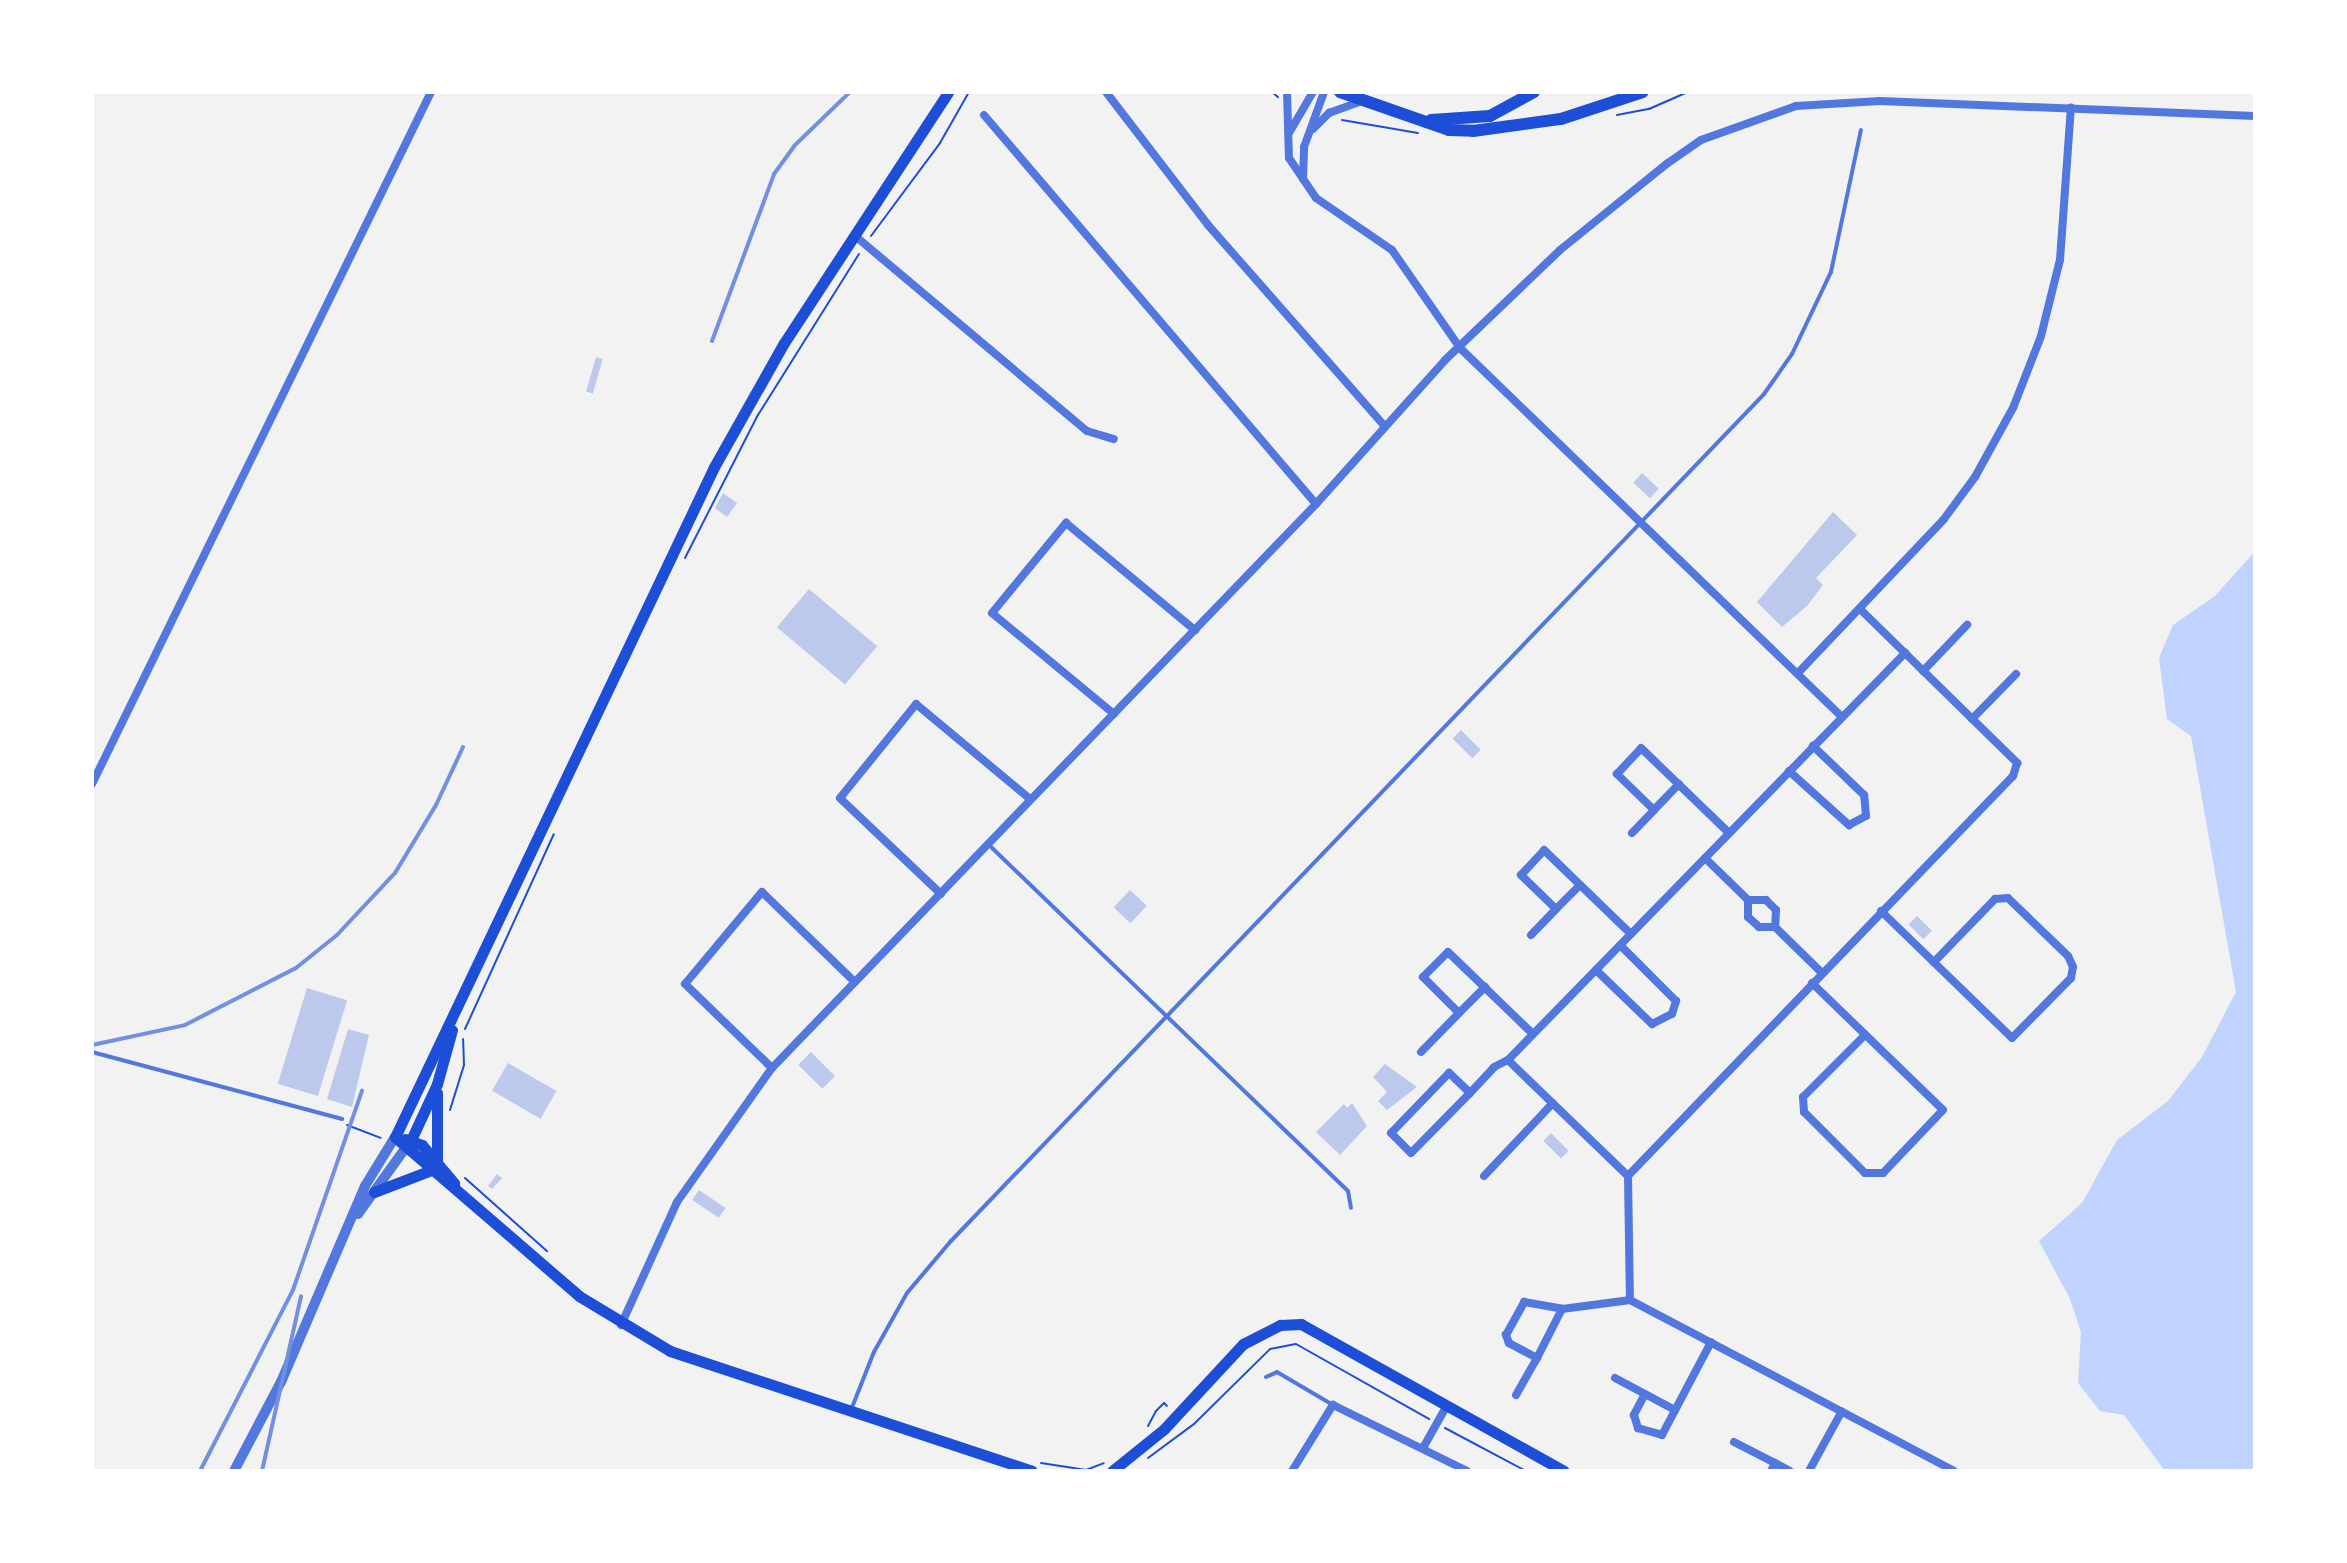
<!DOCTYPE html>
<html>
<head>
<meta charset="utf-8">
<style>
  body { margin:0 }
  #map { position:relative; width:2347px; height:1563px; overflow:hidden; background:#f2f2f2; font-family:Cabin,sans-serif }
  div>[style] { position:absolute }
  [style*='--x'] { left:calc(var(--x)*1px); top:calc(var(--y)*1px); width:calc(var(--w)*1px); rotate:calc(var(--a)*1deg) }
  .water>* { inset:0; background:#bfd3fe }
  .building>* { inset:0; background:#bdc9ec; transform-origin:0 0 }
  .path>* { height:2px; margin:-1px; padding:0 1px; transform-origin:1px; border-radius:1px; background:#1d4ed8 }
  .service>* { height:4px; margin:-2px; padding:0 2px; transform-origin:2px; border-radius:2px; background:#5277de }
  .minor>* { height:8px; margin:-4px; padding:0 4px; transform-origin:4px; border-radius:4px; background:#5277de }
  .tertiary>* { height:10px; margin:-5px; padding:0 5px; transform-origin:5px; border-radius:5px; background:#5277de }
  .secondary>* { height:11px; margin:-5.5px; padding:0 5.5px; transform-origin:5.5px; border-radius:5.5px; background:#1d4ed8 }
  .trunk>* { height:12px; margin:-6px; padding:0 6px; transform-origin:6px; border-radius:6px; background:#1d4ed8 }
  .rail>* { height:4px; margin:-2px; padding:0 2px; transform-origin:2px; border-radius:2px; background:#7290e2 }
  span { translate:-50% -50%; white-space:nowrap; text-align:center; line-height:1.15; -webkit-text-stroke:8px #fff; paint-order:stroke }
  .frame { position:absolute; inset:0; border:94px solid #fff; pointer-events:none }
</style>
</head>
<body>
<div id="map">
  <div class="water">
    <i style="clip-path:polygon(2255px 551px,2255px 1471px,2165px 1471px,2124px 1415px,2100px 1411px,2078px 1383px,2081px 1332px,2070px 1299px,2039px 1241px,2082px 1203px,2117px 1140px,2168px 1101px,2202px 1057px,2236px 992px,2191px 736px,2167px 719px,2159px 658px,2173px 625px,2215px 596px)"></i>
  </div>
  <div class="building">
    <i style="left:596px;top:357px;width:7px;height:36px;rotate:16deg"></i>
    <i style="left:1642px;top:473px;width:23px;height:13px;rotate:43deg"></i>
    <i style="clip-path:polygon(723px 493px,737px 503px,727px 517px,715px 508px)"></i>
    <i style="clip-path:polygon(1833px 512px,1857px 535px,1816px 578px,1823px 585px,1807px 606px,1782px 627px,1757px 602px)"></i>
    <i style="left:809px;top:589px;width:89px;height:50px;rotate:40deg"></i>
    <i style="left:1461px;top:730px;width:28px;height:12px;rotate:45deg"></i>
    <i style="left:1130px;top:890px;width:23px;height:24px;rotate:43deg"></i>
    <i style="left:1917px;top:916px;width:21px;height:12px;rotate:45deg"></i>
    <i style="left:307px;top:988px;width:42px;height:100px;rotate:17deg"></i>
    <i style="clip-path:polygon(348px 1029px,369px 1035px,352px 1107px,327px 1099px)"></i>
    <i style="left:811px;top:1052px;width:34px;height:18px;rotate:45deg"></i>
    <i style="left:508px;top:1063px;width:56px;height:32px;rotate:30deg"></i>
    <i style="clip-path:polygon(1385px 1064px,1417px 1087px,1387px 1110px,1378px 1101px,1387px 1092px,1373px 1077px)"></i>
    <i style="clip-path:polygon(1352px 1103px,1367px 1126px,1340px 1155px,1316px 1132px,1344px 1104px,1347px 1108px)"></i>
    <i style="left:1551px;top:1133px;width:25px;height:11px;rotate:45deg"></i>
    <i style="clip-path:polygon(497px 1174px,502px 1178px,492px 1189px,488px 1186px)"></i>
    <i style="left:699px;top:1190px;width:32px;height:12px;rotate:34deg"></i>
  </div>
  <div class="path">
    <i style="--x:1272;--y:92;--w:8;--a:40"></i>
    <i style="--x:1617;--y:115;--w:33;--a:-11"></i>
    <i style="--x:1649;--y:109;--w:43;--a:-23.6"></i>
    <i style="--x:1342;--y:120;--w:77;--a:9.7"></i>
    <i style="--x:871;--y:236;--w:116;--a:-53.4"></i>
    <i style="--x:940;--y:143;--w:59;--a:-60.4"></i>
    <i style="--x:685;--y:558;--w:161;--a:-63"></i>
    <i style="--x:758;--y:415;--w:190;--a:-57.9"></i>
    <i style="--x:465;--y:1029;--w:214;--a:-65.5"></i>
    <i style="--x:450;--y:1110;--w:47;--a:-72.7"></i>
    <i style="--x:464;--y:1065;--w:26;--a:-92"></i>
    <i style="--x:347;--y:1125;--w:36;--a:21"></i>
    <i style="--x:465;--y:1178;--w:110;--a:41.7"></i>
    <i style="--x:1148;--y:1426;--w:17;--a:-62"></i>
    <i style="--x:1156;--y:1411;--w:11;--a:-45"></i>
    <i style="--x:1164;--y:1403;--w:4;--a:45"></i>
    <i style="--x:1445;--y:1428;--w:92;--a:28"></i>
    <i style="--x:1148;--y:1458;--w:57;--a:-36.5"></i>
    <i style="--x:1194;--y:1424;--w:107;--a:-44.6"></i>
    <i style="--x:1270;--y:1349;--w:26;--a:-11"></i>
    <i style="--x:1296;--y:1344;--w:153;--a:29.4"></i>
    <i style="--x:1041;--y:1463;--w:46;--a:8.8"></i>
    <i style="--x:1086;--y:1470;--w:19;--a:-21"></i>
  </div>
  <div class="service">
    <i style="--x:988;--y:844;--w:500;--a:43.95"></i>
    <i style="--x:1348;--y:1191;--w:17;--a:80"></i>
    <i style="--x:92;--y:1052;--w:259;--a:15"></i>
    <i style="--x:1266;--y:1377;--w:12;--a:-24"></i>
    <i style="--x:1277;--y:1372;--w:65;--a:30.5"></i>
    <i style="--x:851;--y:1410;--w:62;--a:-68.4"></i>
    <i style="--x:874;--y:1352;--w:68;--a:-60.8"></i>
    <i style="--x:907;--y:1293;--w:68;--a:-49.8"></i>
    <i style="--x:951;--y:1241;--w:1174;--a:-46.17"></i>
    <i style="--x:1764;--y:394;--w:49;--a:-55"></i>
    <i style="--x:1792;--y:354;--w:91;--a:-64.6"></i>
    <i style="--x:1831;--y:272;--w:145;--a:-78.1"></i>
  </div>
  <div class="minor">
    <i style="--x:1106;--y:92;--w:168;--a:52.5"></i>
    <i style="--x:1208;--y:225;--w:266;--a:48.7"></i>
    <i style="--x:1287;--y:92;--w:66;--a:88.3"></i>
    <i style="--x:1289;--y:158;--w:48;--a:56"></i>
    <i style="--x:1316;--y:198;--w:92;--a:34.4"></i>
    <i style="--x:1392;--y:250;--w:119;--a:55.2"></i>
    <i style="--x:1460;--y:348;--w:531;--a:44.01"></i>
    <i style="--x:984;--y:115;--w:511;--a:49.52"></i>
    <i style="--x:1313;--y:129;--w:23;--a:-45"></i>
    <i style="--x:1329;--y:113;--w:32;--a:-20"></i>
    <i style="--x:1289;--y:133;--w:48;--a:-59.7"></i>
    <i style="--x:1303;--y:179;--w:32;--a:-88"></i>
    <i style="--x:1304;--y:147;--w:59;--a:-70"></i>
    <i style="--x:854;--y:235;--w:304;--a:40.1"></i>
    <i style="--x:1087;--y:431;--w:28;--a:17"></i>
    <i style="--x:1861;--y:610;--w:219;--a:44.4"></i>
    <i style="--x:2017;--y:763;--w:14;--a:107"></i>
    <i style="--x:2013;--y:776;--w:555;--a:133.91"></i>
    <i style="--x:1628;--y:1176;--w:124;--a:89.1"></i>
    <i style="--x:1630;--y:1300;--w:366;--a:27.8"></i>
    <i style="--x:1923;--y:671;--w:64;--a:-46.3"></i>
    <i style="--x:1798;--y:673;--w:212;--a:-46.5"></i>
    <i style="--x:1944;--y:519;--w:52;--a:-53.6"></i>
    <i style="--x:1975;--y:477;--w:79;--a:-61.2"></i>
    <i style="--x:2013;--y:408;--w:77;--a:-68.7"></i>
    <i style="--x:2041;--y:336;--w:78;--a:-76"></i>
    <i style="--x:2060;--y:260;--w:153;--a:-85.9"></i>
    <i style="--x:1114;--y:714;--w:158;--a:-140.4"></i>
    <i style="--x:992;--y:613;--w:117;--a:-50.6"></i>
    <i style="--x:1066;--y:523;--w:168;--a:39.7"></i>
    <i style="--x:1972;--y:719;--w:63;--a:-45.6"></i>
    <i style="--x:1789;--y:771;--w:81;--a:42"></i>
    <i style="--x:1849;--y:825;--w:19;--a:-28"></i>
    <i style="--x:1866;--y:816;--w:21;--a:-95"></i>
    <i style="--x:1864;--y:795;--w:71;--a:-136.1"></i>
    <i style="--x:92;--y:784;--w:771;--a:-63.9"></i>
    <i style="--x:1679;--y:784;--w:36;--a:134"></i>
    <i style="--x:1654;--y:810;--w:52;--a:-135.8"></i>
    <i style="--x:1617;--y:774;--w:35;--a:-47"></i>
    <i style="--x:1641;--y:748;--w:122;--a:44"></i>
    <i style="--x:1632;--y:833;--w:32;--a:-46"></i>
    <i style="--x:1705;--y:858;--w:60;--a:44.3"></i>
    <i style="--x:1748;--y:900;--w:17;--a:90"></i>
    <i style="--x:1748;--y:917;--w:15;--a:42"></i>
    <i style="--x:1759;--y:927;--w:16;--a:0"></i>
    <i style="--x:1775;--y:927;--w:66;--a:44.4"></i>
    <i style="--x:1580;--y:885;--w:34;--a:135"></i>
    <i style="--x:1556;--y:909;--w:49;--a:-135.8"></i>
    <i style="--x:1521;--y:875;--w:34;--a:-47"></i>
    <i style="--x:1544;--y:850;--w:121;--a:44"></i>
    <i style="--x:941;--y:894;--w:139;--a:-136.5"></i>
    <i style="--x:840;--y:798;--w:121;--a:-51"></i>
    <i style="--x:916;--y:704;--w:148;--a:39.8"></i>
    <i style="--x:1748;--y:900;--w:18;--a:0"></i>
    <i style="--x:1766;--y:900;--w:14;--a:45"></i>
    <i style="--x:1776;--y:910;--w:17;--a:93"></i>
    <i style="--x:1881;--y:911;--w:182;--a:44.1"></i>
    <i style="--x:2012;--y:1038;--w:84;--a:-45.5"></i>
    <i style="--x:2071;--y:978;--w:11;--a:-80"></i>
    <i style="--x:2073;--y:967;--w:12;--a:-114"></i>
    <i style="--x:2068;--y:956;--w:83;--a:-136"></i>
    <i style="--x:2008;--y:898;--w:13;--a:176"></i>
    <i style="--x:1995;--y:899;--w:88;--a:134.1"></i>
    <i style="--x:1531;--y:935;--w:36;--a:-46"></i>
    <i style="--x:1596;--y:970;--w:78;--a:44"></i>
    <i style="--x:1652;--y:1024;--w:22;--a:-27"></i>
    <i style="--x:1672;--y:1014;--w:14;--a:-73"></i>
    <i style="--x:1676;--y:1001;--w:79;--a:-135"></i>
    <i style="--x:1812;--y:983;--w:182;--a:44.1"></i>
    <i style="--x:1943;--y:1110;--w:87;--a:133.6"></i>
    <i style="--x:1883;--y:1173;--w:18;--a:180"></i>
    <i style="--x:1865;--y:1173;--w:86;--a:-135"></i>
    <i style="--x:1804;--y:1112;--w:15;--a:-94"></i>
    <i style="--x:1803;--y:1097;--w:88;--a:-45"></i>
    <i style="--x:1459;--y:1013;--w:37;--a:-45"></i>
    <i style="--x:1421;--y:1052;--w:54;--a:-45.7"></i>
    <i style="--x:1459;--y:1013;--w:51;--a:-135"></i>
    <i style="--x:1423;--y:977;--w:35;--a:-45"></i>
    <i style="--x:1448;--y:952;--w:118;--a:44"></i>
    <i style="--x:772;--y:1068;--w:121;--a:-136"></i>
    <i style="--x:685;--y:984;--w:120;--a:-50.1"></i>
    <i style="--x:762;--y:892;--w:129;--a:44.1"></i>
    <i style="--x:1470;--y:1093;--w:29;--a:-136"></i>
    <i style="--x:1449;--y:1073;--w:83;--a:134"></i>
    <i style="--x:1391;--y:1133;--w:28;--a:45"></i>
    <i style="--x:1411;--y:1153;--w:84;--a:-45.5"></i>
    <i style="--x:1470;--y:1093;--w:35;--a:-47"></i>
    <i style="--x:1494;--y:1067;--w:16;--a:-27"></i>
    <i style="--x:1484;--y:1176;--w:100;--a:-46.6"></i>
    <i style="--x:1628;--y:1176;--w:167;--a:-136"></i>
    <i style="--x:1508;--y:1060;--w:569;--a:-45.71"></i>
    <i style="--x:621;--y:1325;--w:135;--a:-65.5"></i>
    <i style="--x:677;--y:1202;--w:164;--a:-54.7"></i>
    <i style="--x:772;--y:1068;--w:784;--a:-46.03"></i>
    <i style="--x:1316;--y:504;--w:193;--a:-48.1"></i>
    <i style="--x:1445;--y:360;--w:159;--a:-43.7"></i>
    <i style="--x:1560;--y:250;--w:139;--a:-38.9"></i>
    <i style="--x:1668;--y:163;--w:40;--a:-34.9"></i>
    <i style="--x:1701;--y:140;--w:101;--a:-19.7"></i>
    <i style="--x:1796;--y:106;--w:84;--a:-3.4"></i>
    <i style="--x:1880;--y:101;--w:375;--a:2.3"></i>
    <i style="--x:1537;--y:1358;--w:55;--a:-63"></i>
    <i style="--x:1615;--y:1378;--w:68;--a:28.1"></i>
    <i style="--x:1645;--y:1394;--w:24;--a:118"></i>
    <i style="--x:1634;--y:1415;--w:14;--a:73"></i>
    <i style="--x:1638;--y:1428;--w:25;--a:16"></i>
    <i style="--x:1662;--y:1435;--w:105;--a:-62.2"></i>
    <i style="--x:1516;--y:1395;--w:43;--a:-60.4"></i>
    <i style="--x:1537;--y:1358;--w:32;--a:-152"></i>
    <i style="--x:1509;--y:1343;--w:9;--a:-111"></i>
    <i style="--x:1506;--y:1335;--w:38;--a:-61"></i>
    <i style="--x:1524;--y:1302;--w:39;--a:10"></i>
    <i style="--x:1562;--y:1309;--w:69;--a:-7.5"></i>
    <i style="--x:1734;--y:1442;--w:46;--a:27.1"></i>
    <i style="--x:1423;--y:1448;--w:47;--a:-60.7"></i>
    <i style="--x:1292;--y:1471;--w:78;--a:-58.2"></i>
    <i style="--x:1333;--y:1405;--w:149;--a:26.2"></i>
    <i style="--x:1771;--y:1471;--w:9;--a:-63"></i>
    <i style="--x:1775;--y:1463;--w:17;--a:28"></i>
    <i style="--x:1809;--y:1471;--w:68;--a:-61.2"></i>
  </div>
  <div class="tertiary">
    <i style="--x:358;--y:1214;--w:87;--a:-54.3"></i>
    <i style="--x:234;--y:1471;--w:101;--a:-62.2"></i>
    <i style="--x:281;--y:1382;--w:213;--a:-66.8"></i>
    <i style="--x:365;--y:1186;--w:57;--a:-58.5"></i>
  </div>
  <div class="secondary">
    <i style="--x:437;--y:1093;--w:68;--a:90"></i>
    <i style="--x:395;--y:1137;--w:742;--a:-64.54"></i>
    <i style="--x:714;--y:467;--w:142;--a:-60.6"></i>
    <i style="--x:784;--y:343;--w:300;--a:-56.8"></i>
    <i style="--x:395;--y:1137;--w:243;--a:40.8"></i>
    <i style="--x:579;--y:1296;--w:106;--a:31.1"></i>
    <i style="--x:670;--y:1351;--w:381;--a:18.3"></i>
    <i style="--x:405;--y:1139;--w:18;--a:19"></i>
    <i style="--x:422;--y:1145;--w:50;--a:49.9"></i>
    <i style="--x:411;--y:1140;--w:62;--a:-65.1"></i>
    <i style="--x:437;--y:1084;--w:56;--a:-74.5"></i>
    <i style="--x:374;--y:1192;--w:59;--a:-20.9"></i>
    <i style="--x:1112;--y:1471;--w:67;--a:-38.9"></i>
    <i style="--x:1164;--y:1429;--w:116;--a:-47.1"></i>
    <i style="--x:1243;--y:1344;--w:42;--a:-27.2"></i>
    <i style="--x:1280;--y:1325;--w:21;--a:-3"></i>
    <i style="--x:1301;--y:1324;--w:301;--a:29.2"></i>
  </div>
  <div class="trunk">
    <i style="--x:1340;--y:92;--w:115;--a:19.2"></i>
    <i style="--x:1449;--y:130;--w:24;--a:2"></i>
    <i style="--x:1473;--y:131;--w:89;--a:-7.8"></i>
    <i style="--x:1561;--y:119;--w:86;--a:-18.2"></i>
    <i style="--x:1431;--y:120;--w:59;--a:-3.9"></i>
    <i style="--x:1490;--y:116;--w:50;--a:-28.6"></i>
  </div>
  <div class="rail">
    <i style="--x:712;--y:341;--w:178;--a:-69.6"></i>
    <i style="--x:774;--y:174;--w:34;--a:-54"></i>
    <i style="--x:794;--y:146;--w:78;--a:-44"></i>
    <i style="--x:92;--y:1045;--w:95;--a:-12.1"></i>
    <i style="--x:185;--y:1025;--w:125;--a:-27.2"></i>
    <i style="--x:296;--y:968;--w:53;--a:-38.8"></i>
    <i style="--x:337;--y:935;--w:85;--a:-46.9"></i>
    <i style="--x:395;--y:873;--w:79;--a:-58.9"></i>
    <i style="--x:436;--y:805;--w:64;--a:-65"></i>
    <i style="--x:200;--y:1471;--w:203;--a:-62.8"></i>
    <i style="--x:293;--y:1290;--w:211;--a:-70.9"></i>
    <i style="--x:262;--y:1471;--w:179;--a:-77.4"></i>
  </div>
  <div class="frame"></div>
</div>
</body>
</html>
